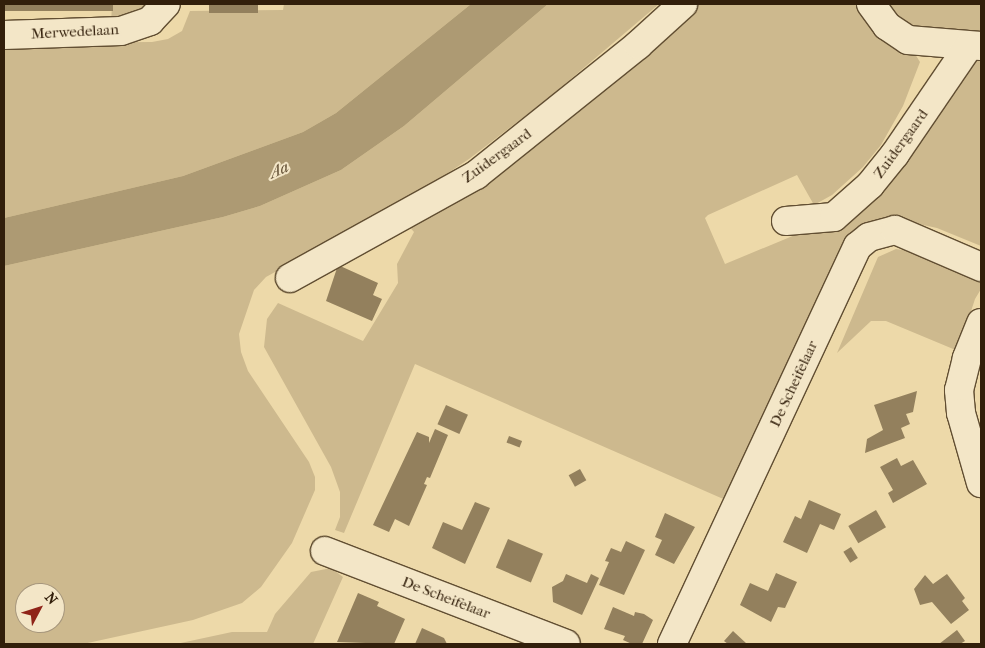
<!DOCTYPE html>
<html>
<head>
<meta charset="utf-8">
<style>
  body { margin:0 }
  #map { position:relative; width:985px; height:648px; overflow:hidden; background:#edd9a9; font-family:"IM FELL French Canon",serif }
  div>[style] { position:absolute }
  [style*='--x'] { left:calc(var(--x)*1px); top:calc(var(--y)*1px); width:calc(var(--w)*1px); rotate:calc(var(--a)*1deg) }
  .green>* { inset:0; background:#cdb98e }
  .water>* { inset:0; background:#ad9a73 }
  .building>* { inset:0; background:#93805d; transform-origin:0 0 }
  .roads { filter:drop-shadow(1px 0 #614e32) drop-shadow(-1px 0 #614e32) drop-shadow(0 1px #614e32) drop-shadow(0 -1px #614e32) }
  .minor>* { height:28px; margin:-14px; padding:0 14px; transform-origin:14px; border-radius:14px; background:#f3e6c7 }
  span { translate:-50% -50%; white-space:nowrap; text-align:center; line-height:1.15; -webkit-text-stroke:4px #f3e6c7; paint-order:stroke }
  .street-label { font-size:15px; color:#321f0b }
  .water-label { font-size:16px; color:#5d4a2f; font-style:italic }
  .frame { position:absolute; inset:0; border:5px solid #321f0b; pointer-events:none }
  .north { position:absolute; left:15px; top:583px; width:50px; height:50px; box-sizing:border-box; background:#f3e6c7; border:1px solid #a6967c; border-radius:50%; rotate:50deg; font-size:14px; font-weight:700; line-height:20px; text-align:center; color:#321f0b }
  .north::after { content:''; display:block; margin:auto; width:18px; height:22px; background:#8f2418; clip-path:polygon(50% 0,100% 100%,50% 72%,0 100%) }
</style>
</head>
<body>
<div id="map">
  <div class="green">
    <i style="clip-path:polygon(112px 4px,165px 4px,111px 24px)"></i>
    <i style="clip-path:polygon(284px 4px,471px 4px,336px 113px,303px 132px,183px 176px,4px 218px,4px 43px,152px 42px,168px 39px,182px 31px,190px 11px,283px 10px)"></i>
    <i style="clip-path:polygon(evenodd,548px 4px,659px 4px,546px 100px,469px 159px,418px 193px,266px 277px,254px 290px,239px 334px,241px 352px,248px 371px,309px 462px,315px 477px,315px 490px,292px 543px,261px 587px,242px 603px,193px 620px,83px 644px,4px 644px,4px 266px,223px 217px,260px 206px,341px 170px,404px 126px,548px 4px,25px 593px,55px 593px,55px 623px,25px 623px,25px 593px)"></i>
    <i style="clip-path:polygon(681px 4px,861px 4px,908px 43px,920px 62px,903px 106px,881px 145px,863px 167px,832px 195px,814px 205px,797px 175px,708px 215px,705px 218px,725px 264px,819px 225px,854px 203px,939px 74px,981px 57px,981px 246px,937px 228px,891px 218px,870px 224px,737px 505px,415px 364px,344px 533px,335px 530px,340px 517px,340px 492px,331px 467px,264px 347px,267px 319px,278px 303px,363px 341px,398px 283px,397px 264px,414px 232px,406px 223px)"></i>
    <i style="clip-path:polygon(885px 4px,981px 4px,981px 39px,946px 36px,905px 22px)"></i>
    <i style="clip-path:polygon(896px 249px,922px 253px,981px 277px,981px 289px,975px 299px,958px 351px,886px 321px,871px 321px,837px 353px,878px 257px)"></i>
    <i style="clip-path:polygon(331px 568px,343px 577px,313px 644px,176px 644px,232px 632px,267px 632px,275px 614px,311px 572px)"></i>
  </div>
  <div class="water">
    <i style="clip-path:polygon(471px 4px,548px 4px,404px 126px,341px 170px,260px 206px,223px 217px,4px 266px,4px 218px,183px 176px,303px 132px,336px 113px)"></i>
  </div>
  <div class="building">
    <i style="left:4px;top:4px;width:109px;height:7px"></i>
    <i style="left:209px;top:4px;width:49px;height:9px"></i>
    <i style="clip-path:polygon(338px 265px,378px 283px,373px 295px,382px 299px,372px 321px,326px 301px)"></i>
    <i style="clip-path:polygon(917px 391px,913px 412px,906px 414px,910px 424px,901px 428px,905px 438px,865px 453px,867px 439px,883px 430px,874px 405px)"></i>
    <i style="left:446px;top:405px;width:24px;height:21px;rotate:24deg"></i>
    <i style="clip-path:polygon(435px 429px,448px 435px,430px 478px,427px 477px,424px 484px,427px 485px,409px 526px,395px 519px,389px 532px,373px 525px,417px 432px,429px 437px,429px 443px)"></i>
    <i style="left:509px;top:436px;width:14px;height:7px;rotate:21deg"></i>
    <i style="clip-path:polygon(897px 458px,901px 466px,913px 460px,927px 484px,893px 503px,888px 493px,893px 490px,880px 467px)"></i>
    <i style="left:580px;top:469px;width:13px;height:13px;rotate:61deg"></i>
    <i style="clip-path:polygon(809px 500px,841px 514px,834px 530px,820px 524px,807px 553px,783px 542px,795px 516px,801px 519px)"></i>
    <i style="clip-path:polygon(475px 502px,490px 508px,465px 564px,432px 548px,443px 522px,462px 530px)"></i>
    <i style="left:876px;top:510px;width:20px;height:32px;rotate:60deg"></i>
    <i style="clip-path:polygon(665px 513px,695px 527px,674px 564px,655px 555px,662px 540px,655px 537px)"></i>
    <i style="left:508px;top:539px;width:38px;height:31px;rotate:23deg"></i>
    <i style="clip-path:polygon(626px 541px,645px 550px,624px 595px,599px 585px,609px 562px,605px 561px,611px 548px,621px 552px)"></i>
    <i style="left:851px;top:547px;width:13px;height:9px;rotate:58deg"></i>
    <i style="clip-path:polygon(776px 573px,797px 582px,785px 608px,778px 607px,771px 622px,740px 605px,750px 583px,768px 591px)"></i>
    <i style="clip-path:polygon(566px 574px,587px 583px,591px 574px,599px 578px,582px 615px,553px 602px,552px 587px,563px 581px)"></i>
    <i style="clip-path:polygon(947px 574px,965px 598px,962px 601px,969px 610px,951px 624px,932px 602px,920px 605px,914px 589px,925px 575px,933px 584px)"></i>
    <i style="clip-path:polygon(358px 593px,379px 602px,377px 606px,405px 619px,394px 644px,337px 642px)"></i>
    <i style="clip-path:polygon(613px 607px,634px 616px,635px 612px,644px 614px,653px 620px,642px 644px,632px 644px,623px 640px,625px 636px,604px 629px)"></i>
    <i style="clip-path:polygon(422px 628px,444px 638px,447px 644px,415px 644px)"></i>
    <i style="clip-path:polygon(957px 630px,965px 641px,960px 644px,939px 644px)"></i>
    <i style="clip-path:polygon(733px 631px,747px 644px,728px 644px,724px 641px)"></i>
  </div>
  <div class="roads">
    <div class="minor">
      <i style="--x:871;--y:4;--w:27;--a:54"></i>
      <i style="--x:887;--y:26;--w:25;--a:34"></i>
      <i style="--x:908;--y:40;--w:73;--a:4.7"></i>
      <i style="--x:4;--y:35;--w:117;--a:-2"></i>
      <i style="--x:121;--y:31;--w:31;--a:-19"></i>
      <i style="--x:150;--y:21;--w:23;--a:-47"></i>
      <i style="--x:786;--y:221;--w:48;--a:-4.8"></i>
      <i style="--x:834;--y:217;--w:48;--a:-41.6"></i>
      <i style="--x:870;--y:185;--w:40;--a:-51"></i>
      <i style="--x:895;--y:154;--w:130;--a:-55.7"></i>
      <i style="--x:290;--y:278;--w:213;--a:-29"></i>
      <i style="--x:476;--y:175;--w:208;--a:-38.7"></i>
      <i style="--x:638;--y:45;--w:61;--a:-42.3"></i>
      <i style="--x:981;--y:323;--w:38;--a:112"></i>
      <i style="--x:967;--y:358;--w:33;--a:104"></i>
      <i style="--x:959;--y:390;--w:23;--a:85"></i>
      <i style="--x:961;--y:413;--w:73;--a:74.1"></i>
      <i style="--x:325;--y:551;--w:258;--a:21.1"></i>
      <i style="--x:672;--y:644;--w:439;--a:-65"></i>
      <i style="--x:858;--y:246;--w:14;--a:-39"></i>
      <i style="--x:869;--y:237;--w:27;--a:-15"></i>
      <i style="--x:895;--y:230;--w:94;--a:23.3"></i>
    </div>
  </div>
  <div class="street-label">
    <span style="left:75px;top:32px;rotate:-3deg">Merwedelaan</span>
    <span style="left:901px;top:144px;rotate:-54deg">Zuidergaard</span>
    <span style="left:497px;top:156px;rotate:-36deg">Zuidergaard</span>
    <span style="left:794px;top:384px;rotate:-65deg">De Scheifelaar</span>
    <span style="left:446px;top:598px;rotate:21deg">De Scheifelaar</span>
  </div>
  <div class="water-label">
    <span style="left:279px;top:170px;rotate:-23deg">Aa</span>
  </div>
  <div class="frame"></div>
  <div class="north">N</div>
</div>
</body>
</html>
